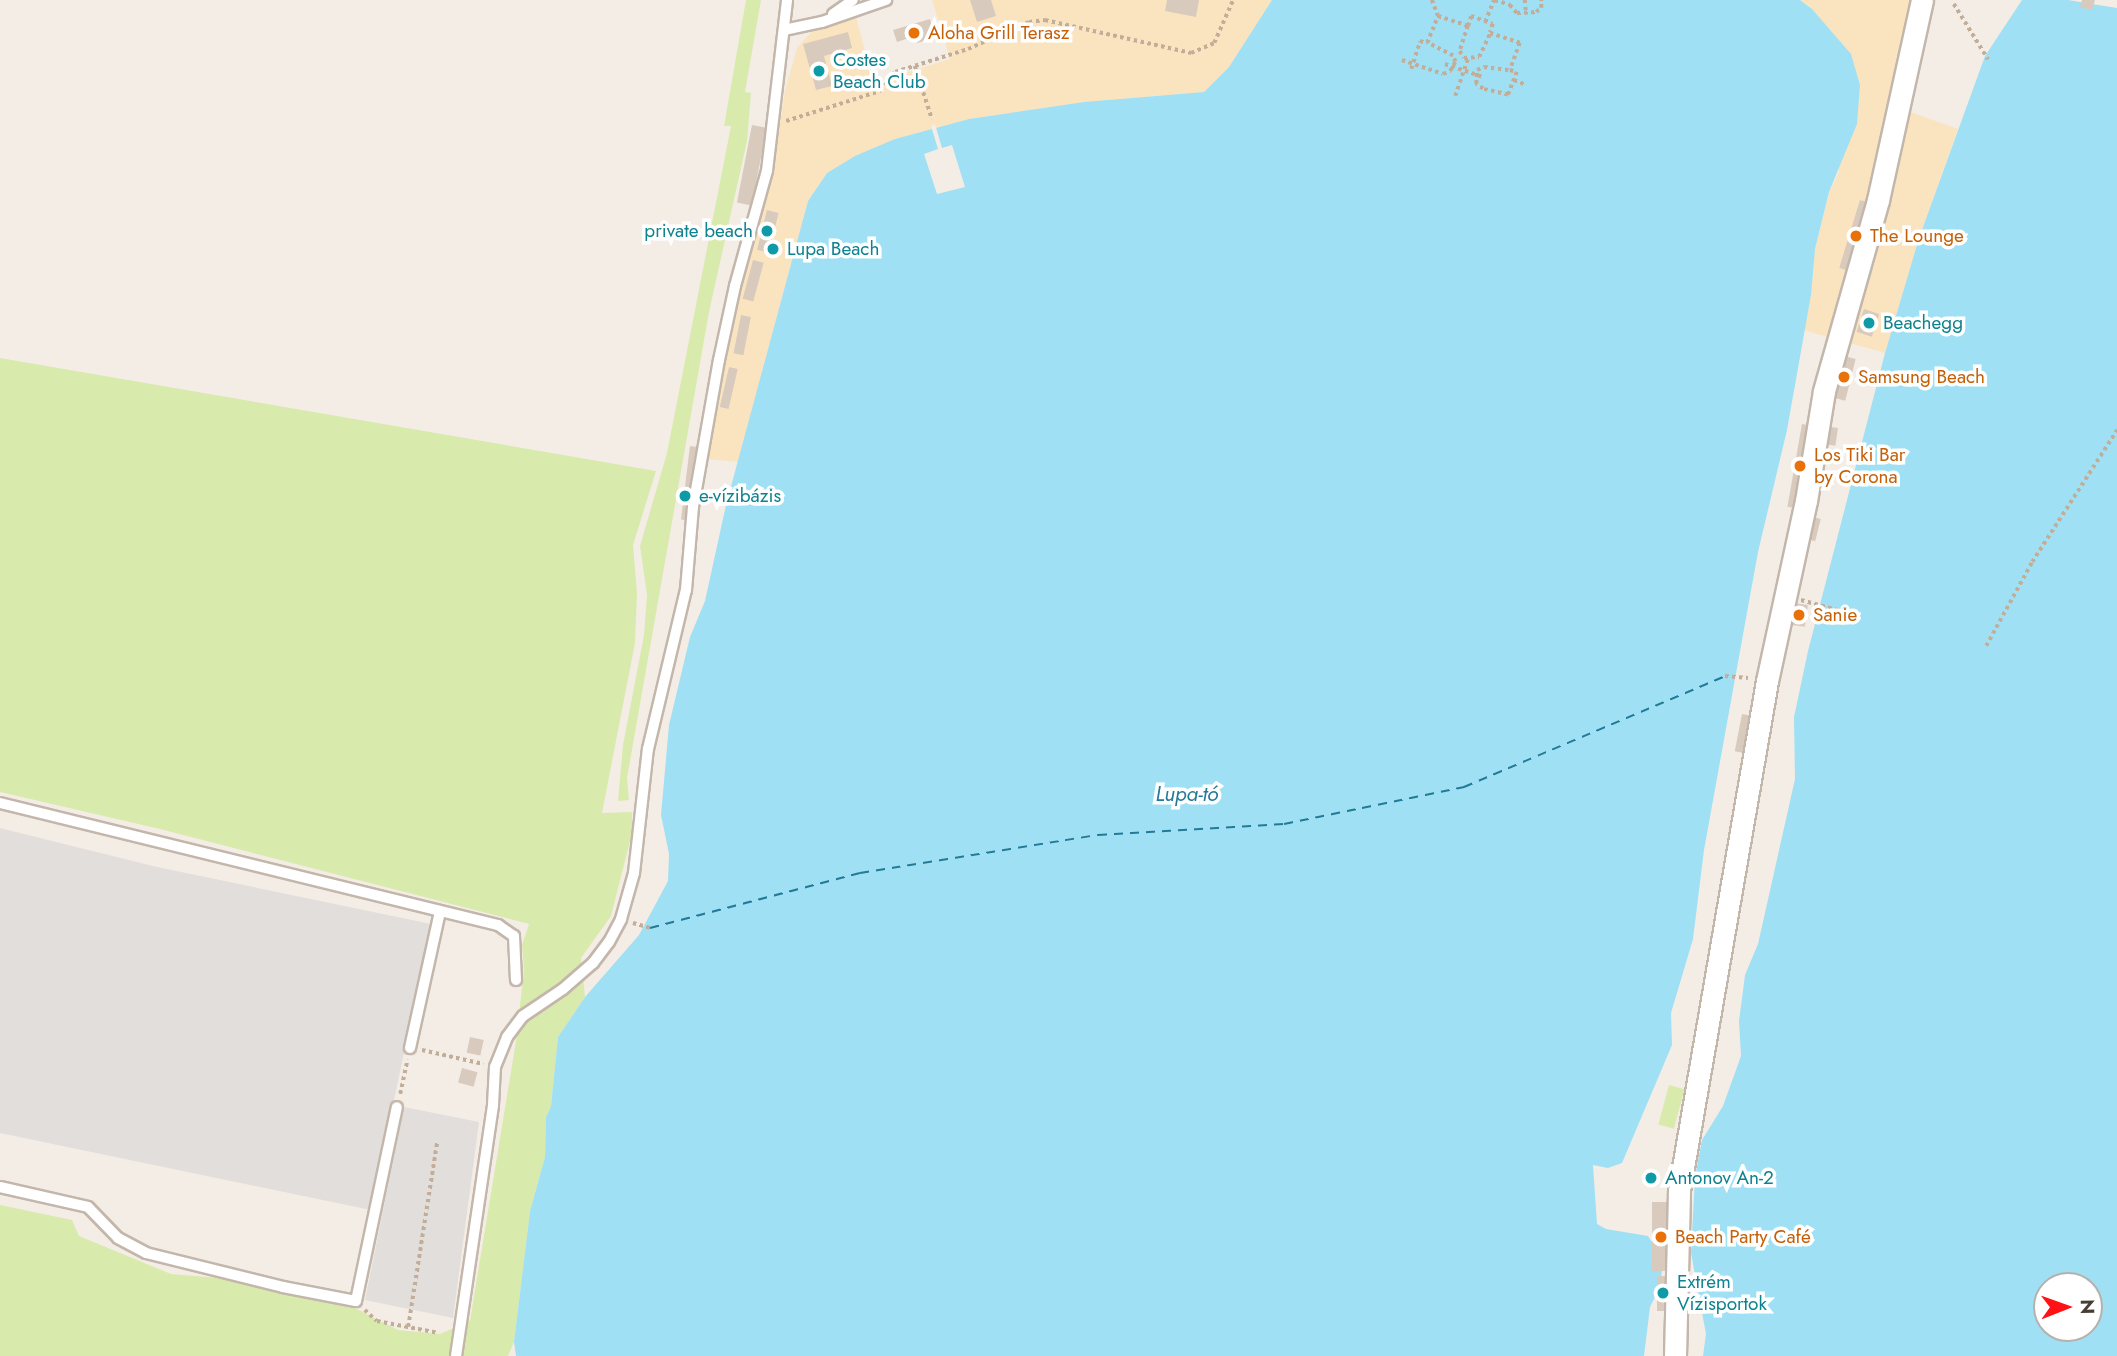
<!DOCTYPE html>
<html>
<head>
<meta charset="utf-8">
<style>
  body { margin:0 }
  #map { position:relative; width:2117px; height:1356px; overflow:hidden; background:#f4ede6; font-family:Jost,sans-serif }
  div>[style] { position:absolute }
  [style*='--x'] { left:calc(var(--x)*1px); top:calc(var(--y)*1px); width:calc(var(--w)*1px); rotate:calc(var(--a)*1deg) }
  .green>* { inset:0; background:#d9eaad; transform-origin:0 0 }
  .sand>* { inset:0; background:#fae4c0 }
  .parking>* { inset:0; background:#e2dedb }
  .water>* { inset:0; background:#9fe0f4 }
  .pier>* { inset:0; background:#f4ede6 }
  .ferry>* { height:2px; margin-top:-1px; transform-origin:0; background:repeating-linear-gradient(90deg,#237a97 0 9px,transparent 0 16px) }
  .building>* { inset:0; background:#d9cabe; transform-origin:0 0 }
  .path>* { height:3.5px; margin-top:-1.75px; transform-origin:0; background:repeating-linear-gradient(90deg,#c2ad99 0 3.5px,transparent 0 7px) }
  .roads { filter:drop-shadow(2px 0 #c3b6ab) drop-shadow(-2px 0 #c3b6ab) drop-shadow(0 2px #c3b6ab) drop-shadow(0 -2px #c3b6ab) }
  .lane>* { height:10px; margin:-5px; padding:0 5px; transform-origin:5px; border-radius:5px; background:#fff }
  .street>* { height:21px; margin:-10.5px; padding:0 10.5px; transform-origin:10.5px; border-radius:10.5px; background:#fff }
  .dots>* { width:19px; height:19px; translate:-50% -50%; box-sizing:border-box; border:4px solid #fff; border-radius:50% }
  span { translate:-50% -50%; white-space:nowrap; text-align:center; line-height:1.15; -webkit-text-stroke:7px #fff; paint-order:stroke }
  .food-label { font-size:19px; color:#c56008 }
  .left { translate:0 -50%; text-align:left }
  .culture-label { font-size:19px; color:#0d838f }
  .right { translate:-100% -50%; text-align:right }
  .water-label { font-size:21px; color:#237a97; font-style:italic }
  .north { position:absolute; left:2033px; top:1272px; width:70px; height:70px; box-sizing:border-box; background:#fff; border:2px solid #b5b1ae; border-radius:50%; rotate:89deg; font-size:19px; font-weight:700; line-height:28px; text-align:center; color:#473d35 }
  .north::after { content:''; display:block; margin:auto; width:24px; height:32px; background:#ff1216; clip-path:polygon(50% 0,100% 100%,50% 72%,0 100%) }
</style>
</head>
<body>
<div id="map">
  <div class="green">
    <i style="clip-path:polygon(746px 0,761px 0,745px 92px,751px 93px,747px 141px,709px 312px,627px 778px,629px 800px,618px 801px,623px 745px,644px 635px,647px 595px,640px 546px,667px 453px,731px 126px,724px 126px)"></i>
    <i style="clip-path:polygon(0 358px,656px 471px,633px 545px,637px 593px,635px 643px,602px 813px,632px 812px,632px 833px,611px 916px,581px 958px,585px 997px,558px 1037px,551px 1106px,546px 1117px,545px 1157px,530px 1211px,514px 1342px,508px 1356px,0 1356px,0 1205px,72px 1220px,79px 1236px,171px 1274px,312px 1286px,398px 1330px,440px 1334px,470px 1321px,516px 1041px,524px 970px,522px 945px,529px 924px,160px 829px,0 792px)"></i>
    <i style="left:1669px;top:1085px;width:16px;height:41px;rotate:15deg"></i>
  </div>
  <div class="sand">
    <i style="clip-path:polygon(932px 0,1272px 0,1229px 67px,1204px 92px,1084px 102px,969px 119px,895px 139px,827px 173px,808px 201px,738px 462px,706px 459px,736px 296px,773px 171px,785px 90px,797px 48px,812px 31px,856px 17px,872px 77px,887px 86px,898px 75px,950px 59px)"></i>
    <i style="clip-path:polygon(1800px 0,1916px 0,1897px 107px,1958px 129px,1919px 238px,1885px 353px,1803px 330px,1815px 249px,1829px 192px,1839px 172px,1812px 9px)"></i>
  </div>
  <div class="parking">
    <i style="clip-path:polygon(0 828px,157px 867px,431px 924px,371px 1210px,0 1133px)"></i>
    <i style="clip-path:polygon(404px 1107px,479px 1122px,453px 1318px,365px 1300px)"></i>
  </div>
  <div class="water">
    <i style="clip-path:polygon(1272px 0,1800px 0,1812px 9px,1851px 54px,1860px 85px,1857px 124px,1829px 192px,1815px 249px,1811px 295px,1787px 430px,1758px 552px,1704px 850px,1693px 939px,1671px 1013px,1672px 1045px,1622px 1163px,1608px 1168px,1593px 1165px,1597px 1224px,1606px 1229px,1648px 1236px,1659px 1253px,1662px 1270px,1660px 1287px,1650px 1307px,1644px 1356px,516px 1356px,514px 1342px,530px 1211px,545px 1157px,546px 1117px,551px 1106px,558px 1037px,585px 997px,639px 935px,668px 881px,669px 854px,661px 815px,669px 725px,690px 637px,705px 601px,726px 505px,808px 201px,827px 173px,855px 156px,895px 139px,969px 119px,1084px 102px,1204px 92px,1229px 67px)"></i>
    <i style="clip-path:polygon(evenodd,2022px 0,2068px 0,2117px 8px,2117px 1356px,1703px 1356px,1706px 1334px,1691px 1253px,1695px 1177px,1702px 1140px,1723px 1106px,1741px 1056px,1739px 1021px,1745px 975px,1758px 944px,1795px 779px,1794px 717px,1808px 651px,1885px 353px,1919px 238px,1985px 56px,2022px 0,2047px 1286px,2089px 1286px,2089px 1328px,2047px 1328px,2047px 1286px)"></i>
  </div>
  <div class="pier">
    <i style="clip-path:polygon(935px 124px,942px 148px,952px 145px,965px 187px,937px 194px,924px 154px,938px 149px,931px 126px)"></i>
  </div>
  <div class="ferry">
    <i style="--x:650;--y:928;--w:217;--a:-14.7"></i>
    <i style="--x:860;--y:873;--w:241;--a:-9.1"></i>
    <i style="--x:1098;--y:835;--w:186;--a:-3.4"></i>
    <i style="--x:1284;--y:824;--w:184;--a:-11.6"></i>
    <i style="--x:1464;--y:787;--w:284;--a:-23"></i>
  </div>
  <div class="building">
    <i style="clip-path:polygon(970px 0,991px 0,996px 16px,977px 22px)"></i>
    <i style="clip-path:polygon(1167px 0,1199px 0,1196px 17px,1165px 11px)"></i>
    <i style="clip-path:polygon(2082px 0,2095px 0,2092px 10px,2080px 7px)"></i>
    <i style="clip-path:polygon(930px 19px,936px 38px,917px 43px,915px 36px,897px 42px,893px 30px)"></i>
    <i style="clip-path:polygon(848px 32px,852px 48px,824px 56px,832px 86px,816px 90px,803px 44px)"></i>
    <i style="left:752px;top:125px;width:15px;height:79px;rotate:11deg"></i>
    <i style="left:1860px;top:200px;width:14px;height:71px;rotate:17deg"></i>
    <i style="left:767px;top:210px;width:12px;height:41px;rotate:14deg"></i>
    <i style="left:753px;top:260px;width:11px;height:40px;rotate:15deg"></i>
    <i style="left:1864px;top:309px;width:16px;height:24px;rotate:18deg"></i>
    <i style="left:741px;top:315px;width:10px;height:39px;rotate:11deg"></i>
    <i style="left:1844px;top:356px;width:12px;height:43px;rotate:14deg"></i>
    <i style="left:729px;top:367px;width:9px;height:41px;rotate:13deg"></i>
    <i style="left:1802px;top:424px;width:11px;height:84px;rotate:10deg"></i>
    <i style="left:1831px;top:427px;width:7px;height:18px;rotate:8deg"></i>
    <i style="left:690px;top:446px;width:8px;height:74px;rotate:7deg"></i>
    <i style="left:1813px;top:517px;width:8px;height:23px;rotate:14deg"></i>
    <i style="left:1793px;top:603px;width:15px;height:22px;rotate:8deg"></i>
    <i style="left:1742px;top:714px;width:16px;height:38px;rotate:11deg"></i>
    <i style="left:470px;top:1037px;width:14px;height:16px;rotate:12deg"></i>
    <i style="left:462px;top:1068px;width:16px;height:15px;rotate:15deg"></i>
    <i style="left:1652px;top:1202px;width:18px;height:69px"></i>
    <i style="left:1657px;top:1276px;width:13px;height:35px"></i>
  </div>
  <div class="path">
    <i style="--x:1432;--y:0;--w:17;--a:69"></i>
    <i style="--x:1438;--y:16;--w:32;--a:18"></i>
    <i style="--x:1468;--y:26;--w:10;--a:-73"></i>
    <i style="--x:1471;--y:16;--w:23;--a:20"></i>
    <i style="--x:1493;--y:24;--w:9;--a:108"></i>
    <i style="--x:1490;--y:33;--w:32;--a:18"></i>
    <i style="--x:1520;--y:43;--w:29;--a:110"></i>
    <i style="--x:1510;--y:70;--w:7;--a:16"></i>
    <i style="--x:1517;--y:72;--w:25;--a:111"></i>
    <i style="--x:1508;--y:95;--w:26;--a:-167"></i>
    <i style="--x:1483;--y:89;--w:9;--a:-144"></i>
    <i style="--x:1476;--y:84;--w:14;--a:-86"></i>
    <i style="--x:1477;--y:70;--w:8;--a:-23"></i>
    <i style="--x:1484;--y:67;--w:26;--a:7"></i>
    <i style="--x:1495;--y:0;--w:16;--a:18"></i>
    <i style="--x:1510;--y:5;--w:11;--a:49"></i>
    <i style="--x:1517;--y:13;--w:19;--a:-3"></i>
    <i style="--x:1536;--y:12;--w:6;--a:-39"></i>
    <i style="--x:1541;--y:8;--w:8;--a:-90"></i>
    <i style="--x:1525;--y:0;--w:12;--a:85"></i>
    <i style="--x:1954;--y:4;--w:65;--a:58.3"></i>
    <i style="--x:1485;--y:22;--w:24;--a:-68"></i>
    <i style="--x:1468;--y:26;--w:26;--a:108"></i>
    <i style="--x:1460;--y:51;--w:8;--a:60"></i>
    <i style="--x:1464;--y:58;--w:15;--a:-4"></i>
    <i style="--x:1479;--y:57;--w:26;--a:-65"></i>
    <i style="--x:1402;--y:60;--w:43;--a:18.9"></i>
    <i style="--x:1443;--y:74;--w:8;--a:-23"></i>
    <i style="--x:1450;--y:71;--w:10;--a:-61"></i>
    <i style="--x:1455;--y:62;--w:6;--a:-108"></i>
    <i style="--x:1453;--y:56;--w:29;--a:-153"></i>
    <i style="--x:1427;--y:43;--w:29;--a:-68"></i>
    <i style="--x:1445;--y:64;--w:39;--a:19"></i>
    <i style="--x:915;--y:66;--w:56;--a:72.2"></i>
    <i style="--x:1411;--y:69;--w:29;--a:-72"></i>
    <i style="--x:1420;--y:41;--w:7;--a:16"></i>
    <i style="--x:1514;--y:80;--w:11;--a:22"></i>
    <i style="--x:1455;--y:96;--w:39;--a:-71"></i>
    <i style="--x:786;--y:121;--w:99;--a:-17.7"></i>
    <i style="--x:880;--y:91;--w:24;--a:-52"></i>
    <i style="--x:895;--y:72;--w:77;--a:-17.5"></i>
    <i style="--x:968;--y:49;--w:67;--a:-23.9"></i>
    <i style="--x:1029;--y:22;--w:16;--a:-7"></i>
    <i style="--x:1045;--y:20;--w:150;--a:12.7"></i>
    <i style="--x:1191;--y:53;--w:25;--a:-23"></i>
    <i style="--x:1214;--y:43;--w:47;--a:-66.2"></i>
    <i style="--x:1801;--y:600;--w:56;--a:15.5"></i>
    <i style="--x:1986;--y:646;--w:96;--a:-61.3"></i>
    <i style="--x:2032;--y:562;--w:157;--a:-57.2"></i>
    <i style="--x:1725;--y:676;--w:23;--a:5"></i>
    <i style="--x:633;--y:923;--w:18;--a:16"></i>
    <i style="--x:422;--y:1050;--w:63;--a:12.9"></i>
    <i style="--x:400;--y:1094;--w:35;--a:-78"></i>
    <i style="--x:365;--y:1310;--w:16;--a:43"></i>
    <i style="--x:377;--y:1321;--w:63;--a:11"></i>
    <i style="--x:408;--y:1327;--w:187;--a:-81.1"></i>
  </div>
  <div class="roads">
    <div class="lane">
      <i style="--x:833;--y:14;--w:24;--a:-35"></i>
      <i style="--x:784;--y:30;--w:39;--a:-12"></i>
      <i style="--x:822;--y:22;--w:68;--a:-19"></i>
      <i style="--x:0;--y:803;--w:513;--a:13.77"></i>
      <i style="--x:498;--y:925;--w:19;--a:35"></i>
      <i style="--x:514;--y:936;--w:44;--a:87.4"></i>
      <i style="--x:410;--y:1048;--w:139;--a:-77.6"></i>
      <i style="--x:0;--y:1187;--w:90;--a:12.8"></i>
      <i style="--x:88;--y:1207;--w:43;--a:45.9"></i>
      <i style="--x:118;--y:1238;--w:32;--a:28"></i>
      <i style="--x:146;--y:1253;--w:141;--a:13.9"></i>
      <i style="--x:283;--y:1287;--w:74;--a:10.9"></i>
      <i style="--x:356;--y:1301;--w:198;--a:-78.1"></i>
      <i style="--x:456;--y:1356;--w:254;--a:-81.6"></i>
      <i style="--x:493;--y:1105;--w:38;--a:-87"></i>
      <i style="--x:495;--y:1067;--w:32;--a:-68"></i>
      <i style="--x:507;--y:1037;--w:26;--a:-53"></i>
      <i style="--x:523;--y:1016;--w:48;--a:-34"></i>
      <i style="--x:563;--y:989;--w:40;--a:-41"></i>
      <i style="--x:593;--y:963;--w:26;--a:-53"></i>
      <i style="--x:609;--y:942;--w:26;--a:-62"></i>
      <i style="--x:621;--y:919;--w:48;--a:-74.2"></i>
      <i style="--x:634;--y:873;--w:125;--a:-83.6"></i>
      <i style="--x:648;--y:749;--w:163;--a:-76.6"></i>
      <i style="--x:686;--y:590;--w:83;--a:-85.2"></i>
      <i style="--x:693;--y:507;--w:149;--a:-80"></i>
      <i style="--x:719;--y:360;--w:76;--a:-77.8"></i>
      <i style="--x:735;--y:286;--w:119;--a:-74.5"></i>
      <i style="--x:767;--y:171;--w:172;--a:-83.3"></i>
    </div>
    <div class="street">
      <i style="--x:1675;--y:1356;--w:165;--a:-88.6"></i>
      <i style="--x:1679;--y:1191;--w:518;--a:-80.21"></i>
      <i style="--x:1767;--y:681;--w:184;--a:-77.8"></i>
      <i style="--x:1806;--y:501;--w:111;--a:-80.7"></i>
      <i style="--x:1824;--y:391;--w:198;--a:-74.2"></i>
      <i style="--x:1878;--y:200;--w:205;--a:-77.6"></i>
    </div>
  </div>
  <div class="dots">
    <i style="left:914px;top:33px;background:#e8710a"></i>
    <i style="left:819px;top:71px;background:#0f9aa8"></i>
    <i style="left:767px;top:231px;background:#0f9aa8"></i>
    <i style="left:1856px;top:236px;background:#e8710a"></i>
    <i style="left:773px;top:249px;background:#0f9aa8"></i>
    <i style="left:1869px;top:323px;background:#0f9aa8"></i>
    <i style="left:1844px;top:377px;background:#e8710a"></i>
    <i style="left:1800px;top:466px;background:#e8710a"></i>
    <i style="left:685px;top:496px;background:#0f9aa8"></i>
    <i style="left:1799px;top:615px;background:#e8710a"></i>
    <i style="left:1651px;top:1178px;background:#0f9aa8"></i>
    <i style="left:1661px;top:1237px;background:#e8710a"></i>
    <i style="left:1663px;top:1293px;background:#0f9aa8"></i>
  </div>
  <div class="food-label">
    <span class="left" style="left:928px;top:33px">Aloha Grill Terasz</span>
    <span class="left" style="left:1870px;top:236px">The Lounge</span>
    <span class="left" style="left:1858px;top:377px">Samsung Beach</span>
    <span class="left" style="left:1814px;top:466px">Los Tiki Bar<br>by Corona</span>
    <span class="left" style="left:1813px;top:615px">Sanie</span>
    <span class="left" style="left:1675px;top:1237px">Beach Party Café</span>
  </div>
  <div class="culture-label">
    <span class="left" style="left:833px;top:71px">Costes<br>Beach Club</span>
    <span class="right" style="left:753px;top:231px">private beach</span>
    <span class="left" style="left:787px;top:249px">Lupa Beach</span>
    <span class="left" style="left:1883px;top:323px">Beachegg</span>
    <span class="left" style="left:699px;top:496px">e-vízibázis</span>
    <span class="left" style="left:1665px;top:1178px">Antonov An-2</span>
    <span class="left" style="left:1677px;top:1293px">Extrém<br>Vízisportok</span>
  </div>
  <div class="water-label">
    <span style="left:1187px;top:794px">Lupa-tó</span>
  </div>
  <div class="north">N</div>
</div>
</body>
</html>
